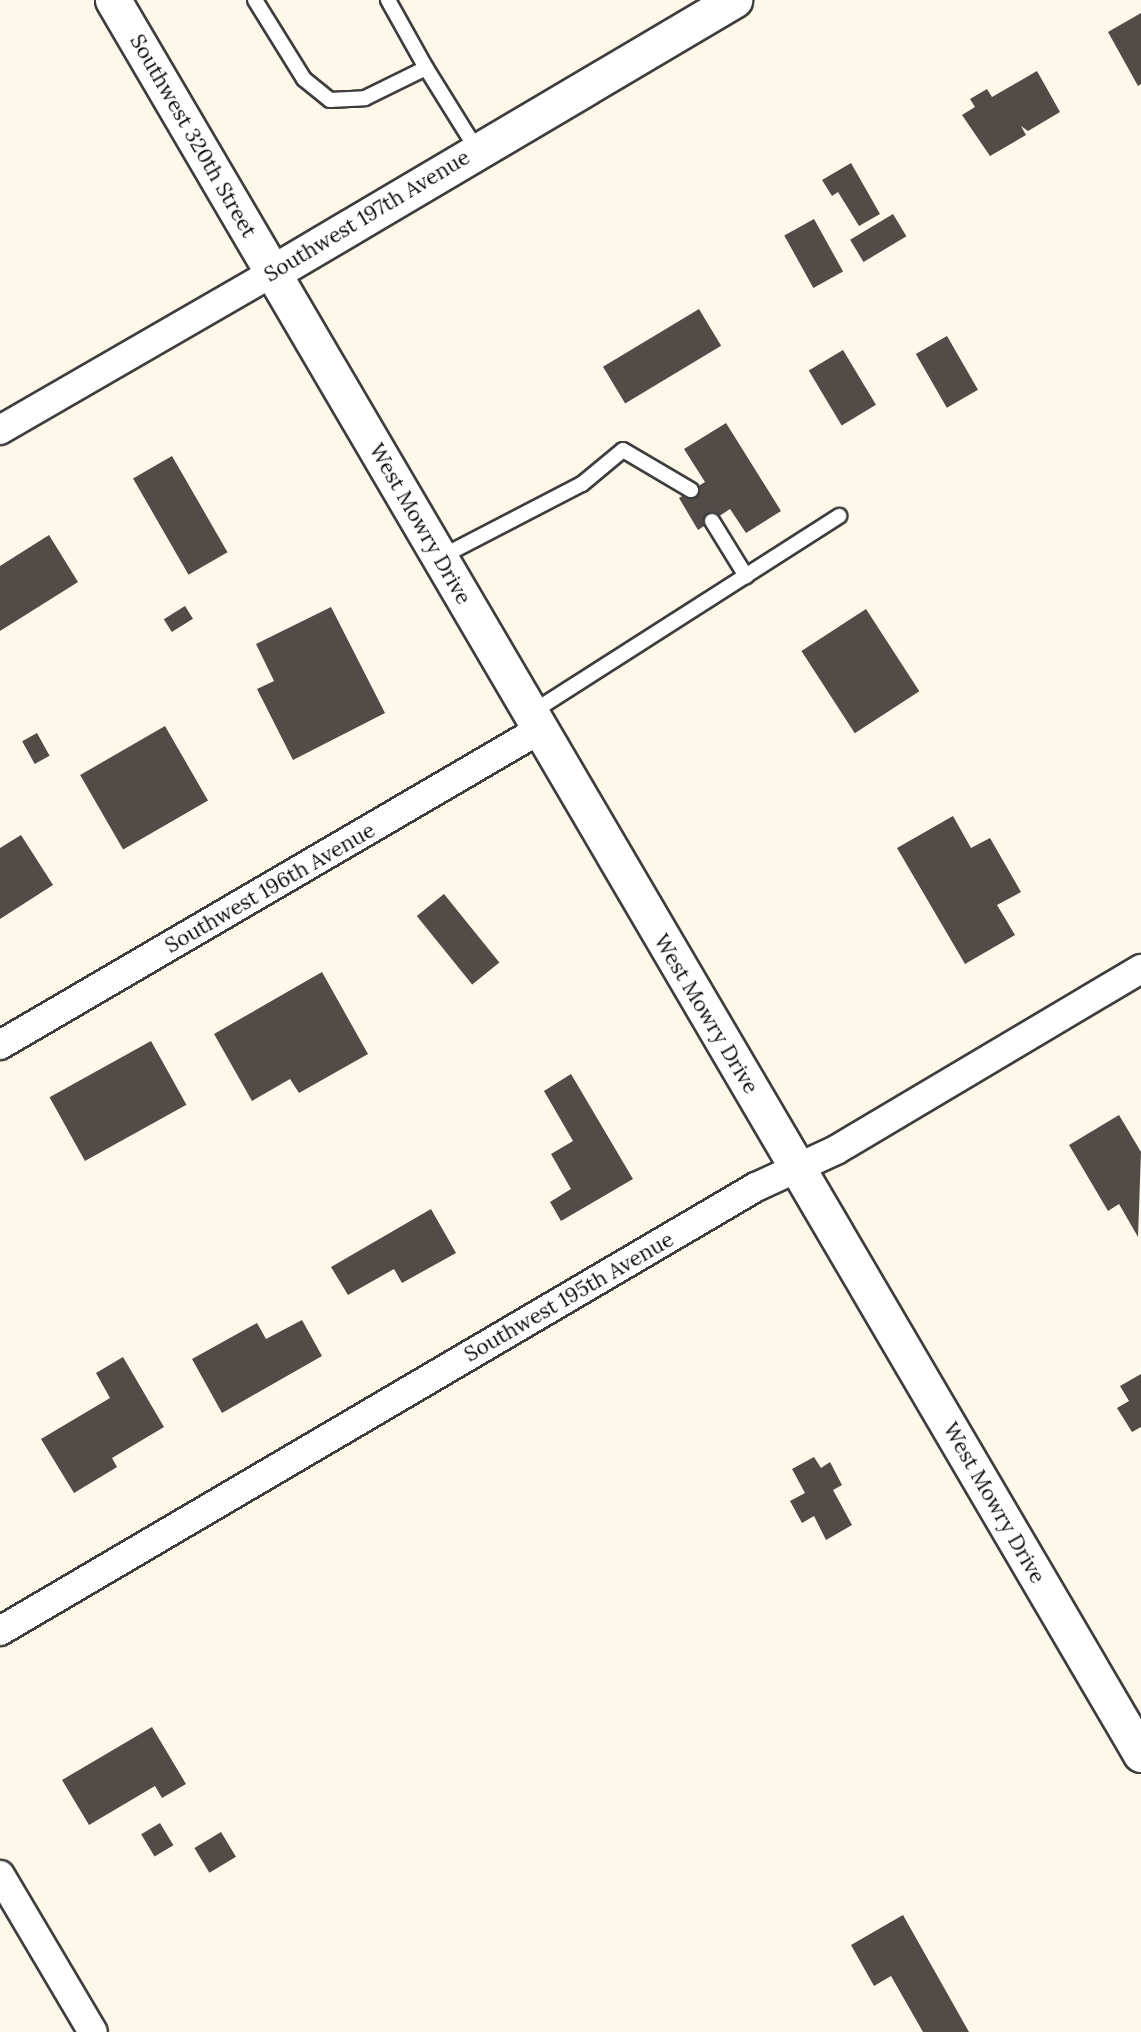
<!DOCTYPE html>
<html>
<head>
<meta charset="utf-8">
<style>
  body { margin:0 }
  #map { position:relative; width:1141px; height:2032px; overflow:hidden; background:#fef8ea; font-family:Lora,serif }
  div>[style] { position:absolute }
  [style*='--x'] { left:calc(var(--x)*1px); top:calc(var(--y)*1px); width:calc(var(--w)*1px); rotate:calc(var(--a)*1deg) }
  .building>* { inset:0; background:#534b48; transform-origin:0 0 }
  .roads { filter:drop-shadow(2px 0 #3e3e3e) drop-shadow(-2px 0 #3e3e3e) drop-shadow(0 2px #3e3e3e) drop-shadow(0 -2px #3e3e3e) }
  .service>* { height:14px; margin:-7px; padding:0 7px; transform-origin:7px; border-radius:7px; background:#fff }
  .minor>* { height:28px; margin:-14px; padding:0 14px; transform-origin:14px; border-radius:14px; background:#fff }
  .tertiary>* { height:35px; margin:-17.5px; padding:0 17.5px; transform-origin:17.5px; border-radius:17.5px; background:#fff }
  span { translate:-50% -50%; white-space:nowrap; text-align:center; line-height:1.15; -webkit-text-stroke:7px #fff; paint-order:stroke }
  .street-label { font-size:21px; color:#0b0b0b }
</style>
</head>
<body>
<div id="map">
  <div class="building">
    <i style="clip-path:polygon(1141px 13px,1141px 84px,1138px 86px,1108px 32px)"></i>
    <i style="clip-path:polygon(1037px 71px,1060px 112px,1028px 131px,1021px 126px,1026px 135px,990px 156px,962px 115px,975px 107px,970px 99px,987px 89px,992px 97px)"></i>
    <i style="clip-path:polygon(851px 163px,880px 214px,859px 226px,838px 192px,832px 196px,822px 180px)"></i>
    <i style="left:893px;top:214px;width:26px;height:50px;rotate:59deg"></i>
    <i style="left:814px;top:219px;width:60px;height:34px;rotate:61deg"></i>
    <i style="left:699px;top:309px;width:43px;height:112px;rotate:59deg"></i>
    <i style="left:947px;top:336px;width:62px;height:36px;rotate:60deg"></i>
    <i style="left:843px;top:350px;width:64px;height:40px;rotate:59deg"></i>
    <i style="clip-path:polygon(726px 423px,781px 511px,746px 533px,730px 509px,698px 530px,679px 498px,705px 482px,684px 449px)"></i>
    <i style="left:172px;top:456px;width:111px;height:45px;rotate:60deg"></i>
    <i style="clip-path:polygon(49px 535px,78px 582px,0 631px,0 566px)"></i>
    <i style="left:185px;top:606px;width:15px;height:25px;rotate:58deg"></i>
    <i style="clip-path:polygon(331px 607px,385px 713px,293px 760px,257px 689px,274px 681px,256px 644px)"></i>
    <i style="left:866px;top:609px;width:98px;height:77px;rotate:57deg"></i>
    <i style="left:165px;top:726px;width:86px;height:98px;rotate:60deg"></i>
    <i style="left:37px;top:733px;width:26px;height:17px;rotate:61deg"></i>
    <i style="clip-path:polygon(953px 816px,971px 848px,990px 838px,1021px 892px,997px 905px,1015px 935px,965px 964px,897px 848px)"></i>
    <i style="clip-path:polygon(21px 835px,53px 885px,0 919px,0 848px)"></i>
    <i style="left:444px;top:894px;width:88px;height:35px;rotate:51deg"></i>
    <i style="clip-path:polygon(322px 972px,368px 1054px,299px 1093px,290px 1079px,252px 1101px,214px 1034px)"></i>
    <i style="left:151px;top:1041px;width:73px;height:116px;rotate:61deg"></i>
    <i style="clip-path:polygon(571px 1074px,633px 1179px,561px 1221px,550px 1202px,571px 1189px,551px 1154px,573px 1141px,544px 1091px)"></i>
    <i style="clip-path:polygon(1119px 1115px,1141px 1152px,1138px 1237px,1119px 1204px,1108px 1211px,1069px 1145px)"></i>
    <i style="clip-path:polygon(431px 1209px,456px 1253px,402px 1283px,394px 1269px,348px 1295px,331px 1267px)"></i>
    <i style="clip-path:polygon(302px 1320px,322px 1356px,222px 1413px,192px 1359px,257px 1323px,266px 1339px)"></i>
    <i style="clip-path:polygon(123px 1357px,164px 1427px,112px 1458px,117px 1467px,74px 1493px,41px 1439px,110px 1398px,96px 1373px)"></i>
    <i style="clip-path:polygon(1141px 1374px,1141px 1427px,1132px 1432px,1117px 1408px,1129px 1401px,1120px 1386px)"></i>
    <i style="clip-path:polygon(814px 1457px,821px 1468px,830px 1462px,842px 1485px,833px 1490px,852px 1525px,826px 1540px,814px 1516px,802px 1523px,790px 1501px,805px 1493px,792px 1469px)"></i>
    <i style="clip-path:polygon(152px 1727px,186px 1784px,162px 1798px,155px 1786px,89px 1825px,62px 1780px)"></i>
    <i style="left:160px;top:1823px;width:26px;height:22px;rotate:59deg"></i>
    <i style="left:221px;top:1832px;width:29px;height:31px;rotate:59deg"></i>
    <i style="clip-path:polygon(903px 1915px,969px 2032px,923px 2032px,891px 1976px,874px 1986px,851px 1945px)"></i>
  </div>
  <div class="roads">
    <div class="service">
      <i style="--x:255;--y:0;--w:93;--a:58.2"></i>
      <i style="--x:304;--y:79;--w:33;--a:39"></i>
      <i style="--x:330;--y:100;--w:35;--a:-3"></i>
      <i style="--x:365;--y:98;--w:68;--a:-26.2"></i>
      <i style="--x:426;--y:68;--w:97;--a:58.1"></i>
      <i style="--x:388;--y:0;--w:78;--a:60.8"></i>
      <i style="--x:712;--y:521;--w:65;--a:58.3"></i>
      <i style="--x:441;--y:557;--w:159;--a:-27.4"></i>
      <i style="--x:582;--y:484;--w:53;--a:-39.7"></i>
      <i style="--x:623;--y:450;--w:79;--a:30.5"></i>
      <i style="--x:531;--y:713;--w:366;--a:-32.6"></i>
    </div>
    <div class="minor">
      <i style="--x:0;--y:430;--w:314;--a:-30"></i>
      <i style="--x:0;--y:1045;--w:624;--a:-30.3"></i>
      <i style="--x:0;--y:1631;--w:877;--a:-30.43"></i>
      <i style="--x:756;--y:1187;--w:88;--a:-24.8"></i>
      <i style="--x:836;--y:1150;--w:355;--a:-30.7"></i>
      <i style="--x:0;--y:1875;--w:182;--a:59.4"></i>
    </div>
    <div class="tertiary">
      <i style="--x:113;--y:0;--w:2033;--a:59.63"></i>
      <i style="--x:272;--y:273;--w:537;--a:-30.58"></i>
    </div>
  </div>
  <div class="street-label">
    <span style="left:193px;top:136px;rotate:60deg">Southwest 320th Street</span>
    <span style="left:367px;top:216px;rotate:-31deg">Southwest 197th Avenue</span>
    <span style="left:420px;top:524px;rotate:60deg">West Mowry Drive</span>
    <span style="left:270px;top:888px;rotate:-30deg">Southwest 196th Avenue</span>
    <span style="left:706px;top:1014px;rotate:59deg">West Mowry Drive</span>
    <span style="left:569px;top:1297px;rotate:-30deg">Southwest 195th Avenue</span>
    <span style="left:994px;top:1503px;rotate:60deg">West Mowry Drive</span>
  </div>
</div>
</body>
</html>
